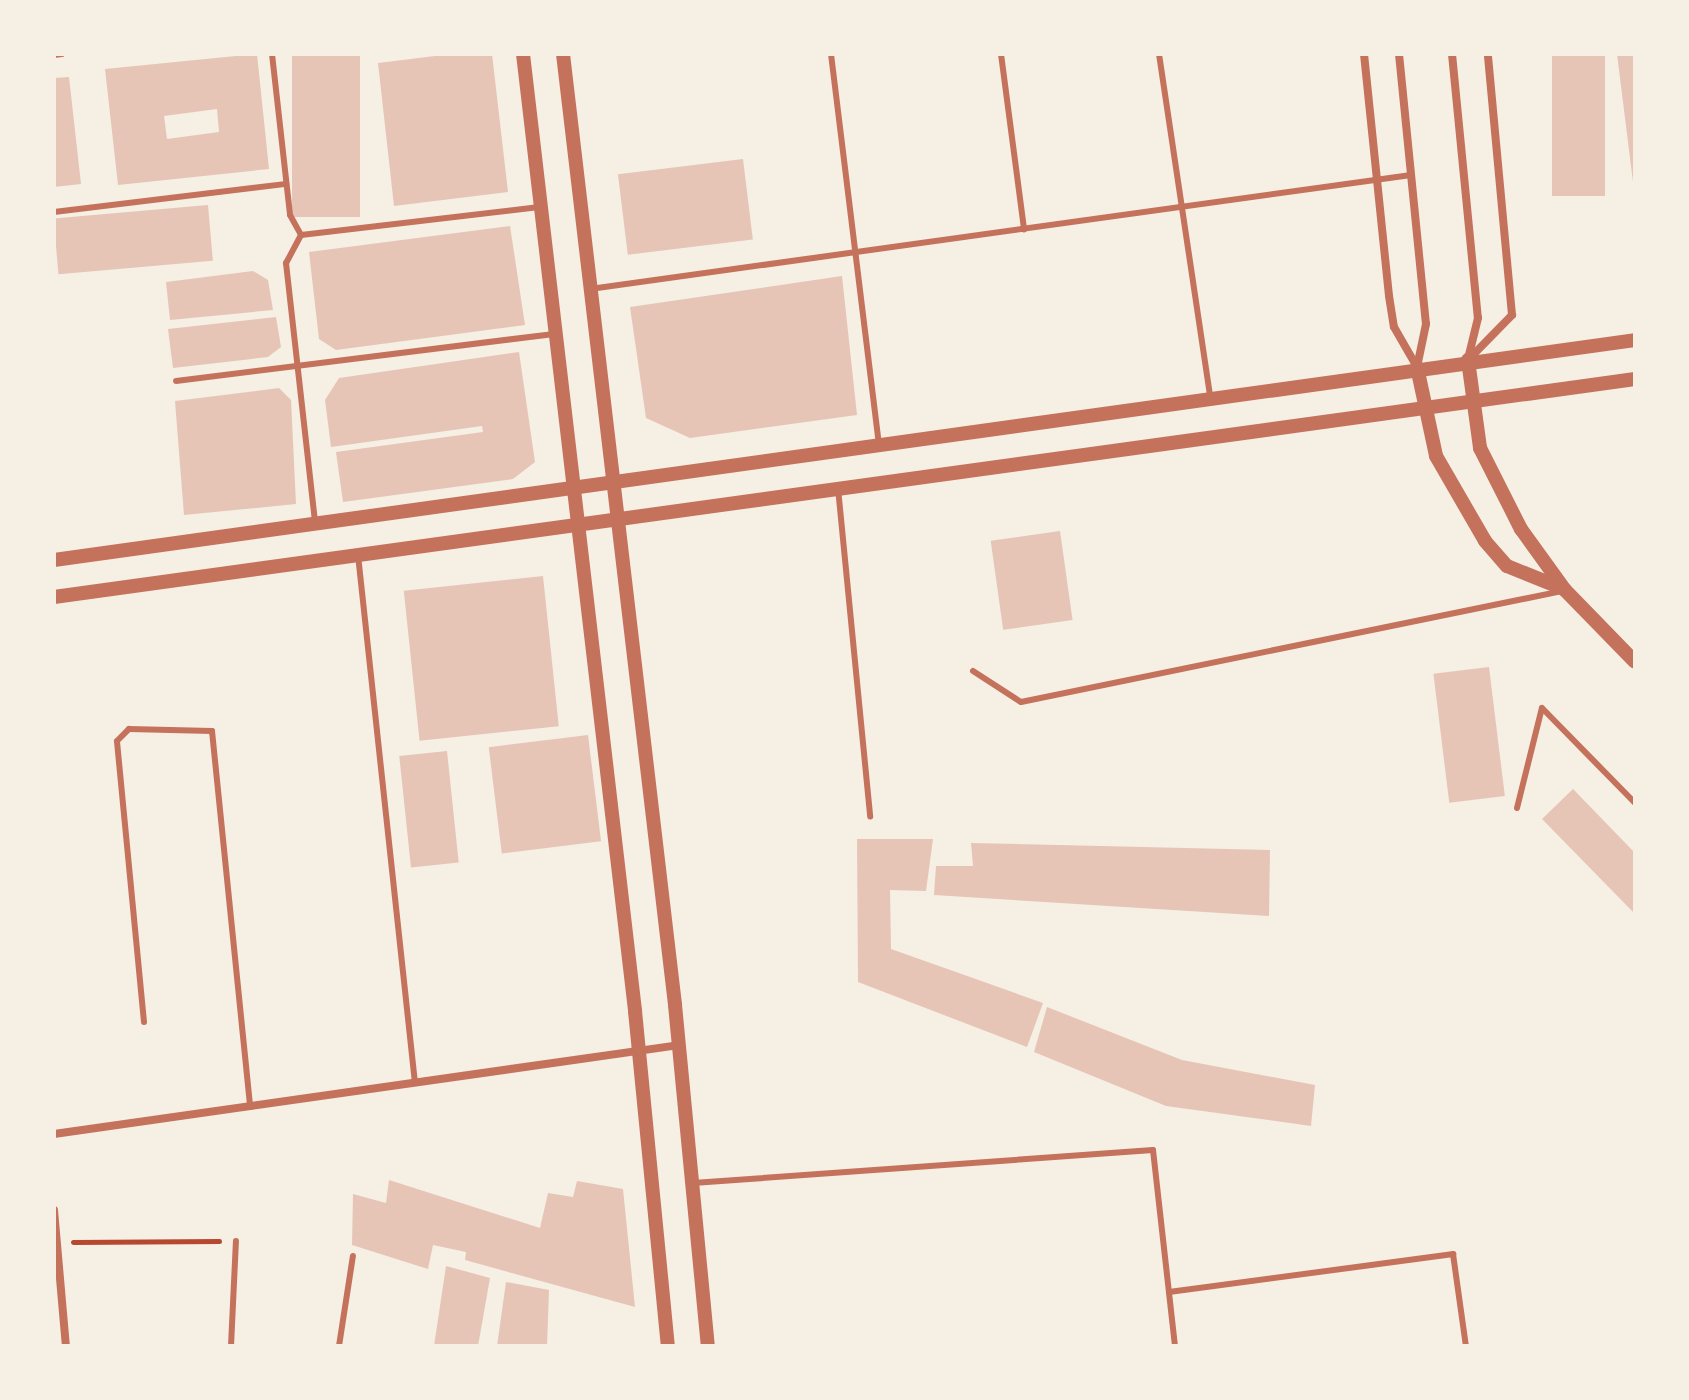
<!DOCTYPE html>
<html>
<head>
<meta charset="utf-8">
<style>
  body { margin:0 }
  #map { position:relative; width:1689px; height:1400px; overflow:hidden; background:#f6efe4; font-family:Rubik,sans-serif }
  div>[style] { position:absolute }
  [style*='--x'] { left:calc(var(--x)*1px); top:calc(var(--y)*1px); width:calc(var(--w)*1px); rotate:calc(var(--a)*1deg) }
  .building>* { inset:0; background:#e6c5b7; transform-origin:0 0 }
  .path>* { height:5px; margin:-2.5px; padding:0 2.5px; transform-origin:2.5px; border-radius:2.5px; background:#b5482f }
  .service>* { height:6px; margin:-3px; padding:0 3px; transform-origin:3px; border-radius:3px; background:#c5725c }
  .minor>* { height:8px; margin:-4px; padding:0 4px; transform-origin:4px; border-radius:4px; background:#c5725c }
  .tertiary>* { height:14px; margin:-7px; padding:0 7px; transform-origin:7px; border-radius:7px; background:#c5725c }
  span { translate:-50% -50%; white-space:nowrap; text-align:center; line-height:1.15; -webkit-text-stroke:7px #f6efe4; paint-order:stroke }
  .frame { position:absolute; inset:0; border:56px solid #f6efe4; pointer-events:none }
</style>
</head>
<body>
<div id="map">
  <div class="building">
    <i style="clip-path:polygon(evenodd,257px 54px,269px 169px,118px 185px,105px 69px,257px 54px,217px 109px,219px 132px,167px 139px,164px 116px,217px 109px)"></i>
    <i style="left:292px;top:54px;width:68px;height:163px"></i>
    <i style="clip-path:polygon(451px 54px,492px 54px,508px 192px,394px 206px,378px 63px)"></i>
    <i style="left:1552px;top:54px;width:53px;height:142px"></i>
    <i style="clip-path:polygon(1617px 54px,1635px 54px,1635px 182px,1633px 182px)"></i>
    <i style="clip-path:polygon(69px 77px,81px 184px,54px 187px,54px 78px)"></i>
    <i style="left:743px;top:159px;width:81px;height:126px;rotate:83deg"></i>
    <i style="left:208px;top:205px;width:56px;height:155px;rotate:85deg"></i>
    <i style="clip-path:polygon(510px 226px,525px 325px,336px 350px,319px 339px,309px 252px)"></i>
    <i style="clip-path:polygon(253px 271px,268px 280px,273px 310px,170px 320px,166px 282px)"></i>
    <i style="clip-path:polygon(842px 276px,857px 415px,690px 438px,646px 418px,630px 307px)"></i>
    <i style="clip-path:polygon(276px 317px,281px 347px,268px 357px,173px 368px,168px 329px)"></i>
    <i style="clip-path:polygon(519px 352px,535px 462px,513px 479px,343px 502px,336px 452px,483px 432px,482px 426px,331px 447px,325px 400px,339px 378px)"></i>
    <i style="clip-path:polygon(279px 388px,291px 400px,296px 504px,184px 515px,175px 401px)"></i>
    <i style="left:1060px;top:531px;width:90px;height:70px;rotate:82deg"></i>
    <i style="left:543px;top:576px;width:151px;height:140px;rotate:84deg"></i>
    <i style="left:1489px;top:667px;width:130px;height:56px;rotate:83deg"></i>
    <i style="left:588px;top:735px;width:107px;height:100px;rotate:83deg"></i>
    <i style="left:447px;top:751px;width:112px;height:48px;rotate:84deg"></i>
    <i style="clip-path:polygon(1573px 789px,1635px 853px,1635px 914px,1542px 819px)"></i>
    <i style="clip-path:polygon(857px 839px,933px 839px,926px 891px,890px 890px,891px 949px,1043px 1003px,1027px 1047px,858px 982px)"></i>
    <i style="clip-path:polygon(971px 843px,1270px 850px,1269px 916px,934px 895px,936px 866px,973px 866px)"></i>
    <i style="clip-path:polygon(1047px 1007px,1182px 1060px,1315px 1085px,1311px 1126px,1166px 1106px,1034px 1052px)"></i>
    <i style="clip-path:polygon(389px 1180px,540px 1228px,548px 1193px,573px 1197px,577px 1181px,623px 1189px,635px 1307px,465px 1260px,466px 1252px,433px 1245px,428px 1269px,352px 1245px,353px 1194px,386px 1203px)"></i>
    <i style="clip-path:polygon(446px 1266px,490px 1278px,478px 1346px,434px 1346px)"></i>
    <i style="clip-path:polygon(506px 1282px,549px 1290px,547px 1346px,497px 1346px)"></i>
  </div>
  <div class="path">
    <i style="--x:73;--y:1242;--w:146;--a:-0.4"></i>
  </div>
  <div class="service">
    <i style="--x:272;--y:54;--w:162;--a:83.6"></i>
    <i style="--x:290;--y:215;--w:23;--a:61"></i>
    <i style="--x:831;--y:54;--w:392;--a:83"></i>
    <i style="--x:1001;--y:54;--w:177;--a:82.5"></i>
    <i style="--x:1159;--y:54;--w:346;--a:81.5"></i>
    <i style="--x:54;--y:55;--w:8;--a:-7"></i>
    <i style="--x:54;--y:212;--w:234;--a:-6.9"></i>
    <i style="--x:301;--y:235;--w:32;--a:118"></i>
    <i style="--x:286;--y:263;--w:261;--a:83.6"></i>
    <i style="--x:301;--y:235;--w:240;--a:-6.7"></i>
    <i style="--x:590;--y:289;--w:829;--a:-7.91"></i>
    <i style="--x:176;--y:381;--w:379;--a:-7.1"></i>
    <i style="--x:838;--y:488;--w:330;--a:84.4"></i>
    <i style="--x:358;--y:555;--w:531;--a:83.84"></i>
    <i style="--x:973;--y:671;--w:57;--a:32.9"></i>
    <i style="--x:1021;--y:702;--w:552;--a:-11.59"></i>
    <i style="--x:1517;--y:808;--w:103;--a:-76"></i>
    <i style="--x:1542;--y:708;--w:133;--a:45.6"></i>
    <i style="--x:144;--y:1022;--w:282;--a:-95.5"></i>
    <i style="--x:117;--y:741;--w:17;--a:-45"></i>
    <i style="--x:129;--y:729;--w:83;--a:1.4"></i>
    <i style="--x:212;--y:731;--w:378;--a:84.2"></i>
    <i style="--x:693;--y:1183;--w:461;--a:-4.1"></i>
    <i style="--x:1153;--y:1150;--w:197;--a:83.6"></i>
    <i style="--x:1169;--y:1292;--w:287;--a:-7.6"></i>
    <i style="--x:1453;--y:1254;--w:93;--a:82"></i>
    <i style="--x:231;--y:1346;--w:105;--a:-87.3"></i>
    <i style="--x:339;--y:1346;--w:91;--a:-81.2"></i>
  </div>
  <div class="minor">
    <i style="--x:1364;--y:54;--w:243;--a:84.1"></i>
    <i style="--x:1389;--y:296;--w:31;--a:81"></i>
    <i style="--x:1394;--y:327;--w:46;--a:60.1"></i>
    <i style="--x:1399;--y:54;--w:271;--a:84.3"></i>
    <i style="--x:1426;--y:324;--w:44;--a:101.8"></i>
    <i style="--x:1452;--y:54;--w:265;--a:84.4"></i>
    <i style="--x:1478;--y:318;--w:42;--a:103.7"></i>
    <i style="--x:1468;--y:360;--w:63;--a:-45.6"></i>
    <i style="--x:1512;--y:315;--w:262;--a:-95.3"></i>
    <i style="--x:54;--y:1134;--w:631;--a:-8.1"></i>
    <i style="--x:54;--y:1210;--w:137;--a:85"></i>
  </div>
  <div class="tertiary">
    <i style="--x:523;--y:54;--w:964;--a:83.32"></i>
    <i style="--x:635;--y:1011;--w:337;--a:84.4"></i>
    <i style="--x:563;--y:54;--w:958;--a:83.28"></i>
    <i style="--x:675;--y:1005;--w:343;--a:84.5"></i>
    <i style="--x:1468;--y:360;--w:89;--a:82.2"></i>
    <i style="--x:1480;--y:448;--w:91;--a:63.2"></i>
    <i style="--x:1521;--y:529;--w:75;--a:54.2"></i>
    <i style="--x:1565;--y:590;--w:100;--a:45.8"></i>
    <i style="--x:1417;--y:367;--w:91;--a:77.9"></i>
    <i style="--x:1436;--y:456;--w:98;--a:60"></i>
    <i style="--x:1485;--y:541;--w:33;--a:49"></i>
    <i style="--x:1507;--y:566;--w:61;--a:22"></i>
    <i style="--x:54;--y:560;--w:1596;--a:-7.92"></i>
    <i style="--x:54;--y:597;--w:1596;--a:-7.85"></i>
  </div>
  <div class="frame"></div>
</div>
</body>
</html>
